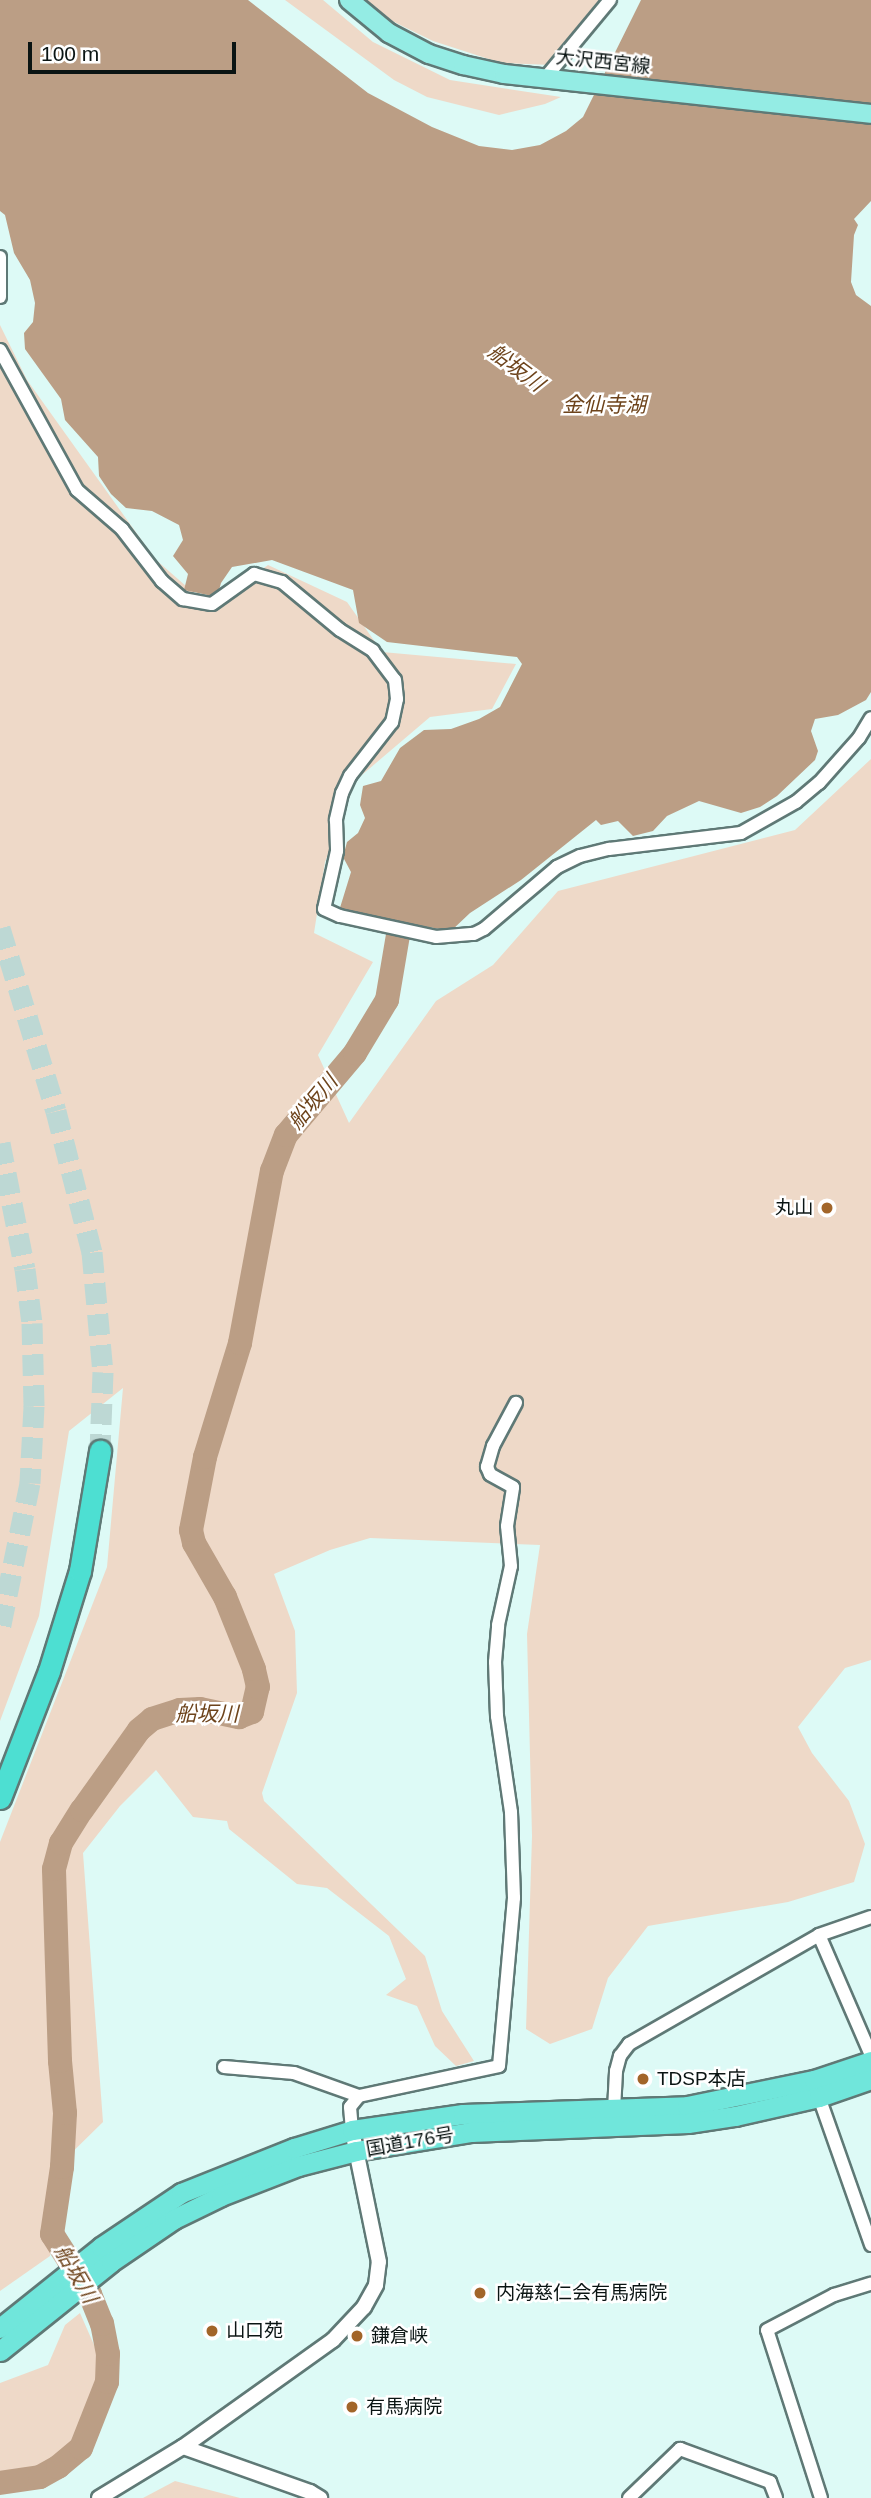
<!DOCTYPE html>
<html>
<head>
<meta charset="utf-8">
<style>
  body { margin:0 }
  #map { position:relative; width:871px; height:2498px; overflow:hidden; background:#ddfaf6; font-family:Helvetica,"Noto Sans JP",sans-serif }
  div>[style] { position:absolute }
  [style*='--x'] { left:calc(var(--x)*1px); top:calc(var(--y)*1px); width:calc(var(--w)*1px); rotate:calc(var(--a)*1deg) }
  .green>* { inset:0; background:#eed9c8 }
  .water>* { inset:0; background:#bb9e85 }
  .river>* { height:24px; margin:-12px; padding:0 12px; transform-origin:12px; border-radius:12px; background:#bb9e85 }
  .motorway-tunnel>* { height:21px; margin-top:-10.5px; transform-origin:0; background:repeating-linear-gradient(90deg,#bdd8d4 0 21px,transparent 0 31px) }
  .roads { filter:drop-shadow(2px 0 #5f7976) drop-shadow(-2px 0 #5f7976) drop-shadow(0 2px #5f7976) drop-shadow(0 -2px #5f7976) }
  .minor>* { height:12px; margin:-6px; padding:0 6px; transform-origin:6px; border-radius:6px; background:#fff }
  .tertiary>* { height:14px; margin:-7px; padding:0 7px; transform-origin:7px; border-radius:7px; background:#fff }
  .primary>* { height:18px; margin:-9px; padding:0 9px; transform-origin:9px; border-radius:9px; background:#94ece4 }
  .trunk>* { height:19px; margin:-9.5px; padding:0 9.5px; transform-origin:9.5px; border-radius:9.5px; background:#70e6db }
  .motorway>* { height:21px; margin:-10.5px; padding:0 10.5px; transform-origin:10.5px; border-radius:10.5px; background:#4ddfd2 }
  .dots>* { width:19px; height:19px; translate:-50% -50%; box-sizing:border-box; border:4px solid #fff; border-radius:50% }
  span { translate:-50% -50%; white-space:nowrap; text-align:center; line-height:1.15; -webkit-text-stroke:5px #fff; paint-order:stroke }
  .street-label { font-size:19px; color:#0a1413 }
  .poi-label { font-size:19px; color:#0a1413 }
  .right { translate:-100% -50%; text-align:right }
  .left { translate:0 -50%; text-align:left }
  .water-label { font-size:21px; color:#6d431b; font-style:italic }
  .scale { position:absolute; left:28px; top:42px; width:208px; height:32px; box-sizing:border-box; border:4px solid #0a1413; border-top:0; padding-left:9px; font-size:21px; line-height:24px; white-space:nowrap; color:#0a1413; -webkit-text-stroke:5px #fff; paint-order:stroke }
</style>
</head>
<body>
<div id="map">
  <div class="green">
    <i style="clip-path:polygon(285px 0,323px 0,373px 42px,450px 80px,561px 97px,545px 104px,499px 115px,427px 97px,394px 80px)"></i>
    <i style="clip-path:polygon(365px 0,600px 0,593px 15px,551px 65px,501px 63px,433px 41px,386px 18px)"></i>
    <i style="clip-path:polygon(0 325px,27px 380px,155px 559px,210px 607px,268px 565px,347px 602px,382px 652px,516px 664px,492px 709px,430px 717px,356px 780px,325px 862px,314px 933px,373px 962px,318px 1055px,349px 1123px,436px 1001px,493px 965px,558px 891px,795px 830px,871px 759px,871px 1660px,845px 1668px,798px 1727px,812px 1753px,849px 1801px,865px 1844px,854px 1882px,788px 1902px,648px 1926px,608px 1978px,592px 2029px,550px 2044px,526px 2029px,532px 1836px,527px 1634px,540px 1545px,370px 1538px,330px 1550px,274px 1574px,295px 1631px,297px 1693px,262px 1793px,264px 1801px,425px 1956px,442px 2011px,474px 2061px,456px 2066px,435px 2046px,417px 2006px,386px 1995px,406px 1979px,389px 1936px,327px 1888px,297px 1884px,229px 1829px,227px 1821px,193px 1817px,156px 1770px,120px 1806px,83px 1853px,103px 2122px,49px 2175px,50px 2256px,0 2291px,0 1842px,107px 1567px,123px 1388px,69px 1431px,39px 1616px,0 1721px)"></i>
    <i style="clip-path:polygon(80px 2313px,102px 2363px,87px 2429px,46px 2467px,0 2479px,0 2383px,48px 2365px,65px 2325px)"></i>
    <i style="clip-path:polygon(175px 2481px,240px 2498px,143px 2498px)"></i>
  </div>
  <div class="water">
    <i style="clip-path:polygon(0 0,248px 0,368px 93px,432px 127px,479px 146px,512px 150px,540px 145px,566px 131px,583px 117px,641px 0,871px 0,871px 201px,854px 219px,858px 225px,854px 235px,851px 282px,856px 295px,871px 306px,871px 692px,866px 700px,838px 715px,815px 719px,811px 731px,818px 751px,815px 760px,777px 796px,760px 807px,741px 813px,699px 801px,667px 816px,653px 831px,633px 836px,618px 821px,601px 825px,596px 820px,521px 880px,470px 913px,451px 931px,339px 911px,351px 872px,343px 857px,347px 842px,358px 833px,365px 818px,360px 805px,363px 786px,381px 781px,400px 748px,424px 730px,451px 729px,479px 719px,500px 707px,522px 664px,517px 657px,387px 642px,359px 623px,353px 590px,272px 560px,232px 567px,221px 583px,217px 597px,184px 590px,188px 574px,173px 556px,183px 540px,179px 525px,152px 511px,126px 508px,111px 494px,99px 476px,98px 457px,65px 420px,61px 399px,25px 349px,24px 333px,33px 322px,35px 303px,30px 280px,14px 253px,5px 215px,0 211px)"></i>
  </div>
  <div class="river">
    <i style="--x:0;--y:2483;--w:40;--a:-8.5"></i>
    <i style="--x:40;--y:2477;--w:21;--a:-29"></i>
    <i style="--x:58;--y:2467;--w:30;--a:-40"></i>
    <i style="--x:81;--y:2448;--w:71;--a:-68.5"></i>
    <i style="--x:107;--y:2382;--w:28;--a:-88"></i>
    <i style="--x:108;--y:2354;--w:31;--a:-101"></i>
    <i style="--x:102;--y:2324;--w:32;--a:-112"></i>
    <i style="--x:90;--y:2294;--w:71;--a:-122.3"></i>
    <i style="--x:52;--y:2234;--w:68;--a:-81.5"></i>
    <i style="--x:62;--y:2167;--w:54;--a:-86.8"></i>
    <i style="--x:65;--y:2113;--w:52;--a:-95.5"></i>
    <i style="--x:60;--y:2061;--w:192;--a:-91.8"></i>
    <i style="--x:54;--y:1869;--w:27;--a:-75"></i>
    <i style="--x:61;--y:1843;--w:39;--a:-58"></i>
    <i style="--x:82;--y:1810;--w:98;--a:-54.5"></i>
    <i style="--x:139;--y:1730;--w:17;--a:-40"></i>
    <i style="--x:152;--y:1719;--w:29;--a:-18"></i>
    <i style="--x:180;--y:1710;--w:20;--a:-3"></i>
    <i style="--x:200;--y:1709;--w:40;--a:12"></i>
    <i style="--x:239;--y:1717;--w:14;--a:-21"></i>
    <i style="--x:252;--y:1712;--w:26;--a:-77"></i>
    <i style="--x:258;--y:1687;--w:18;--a:-103"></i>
    <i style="--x:254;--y:1669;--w:78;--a:-111.9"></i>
    <i style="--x:225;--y:1597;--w:62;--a:-119.9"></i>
    <i style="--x:194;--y:1543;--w:13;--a:-103"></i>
    <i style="--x:191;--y:1530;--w:74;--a:-79.1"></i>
    <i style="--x:205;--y:1457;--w:119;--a:-72.9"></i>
    <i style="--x:240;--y:1343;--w:175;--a:-79.5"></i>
    <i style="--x:272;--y:1171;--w:39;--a:-69"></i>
    <i style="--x:286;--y:1135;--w:107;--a:-49.9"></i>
    <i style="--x:355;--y:1053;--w:62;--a:-58.9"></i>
    <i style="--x:387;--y:1000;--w:66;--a:-80.4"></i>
  </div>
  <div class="motorway-tunnel">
    <i style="--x:0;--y:928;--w:191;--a:73"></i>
    <i style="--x:56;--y:1111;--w:146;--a:75.7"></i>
    <i style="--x:92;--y:1252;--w:121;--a:84.8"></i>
    <i style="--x:103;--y:1372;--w:79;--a:92.2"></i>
    <i style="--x:0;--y:1143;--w:128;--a:78.8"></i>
    <i style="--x:25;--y:1269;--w:54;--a:82.6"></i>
    <i style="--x:32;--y:1323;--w:83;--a:88.6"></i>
    <i style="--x:34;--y:1406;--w:77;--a:93"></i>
    <i style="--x:30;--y:1483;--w:149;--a:101.6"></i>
  </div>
  <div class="roads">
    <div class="minor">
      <i style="--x:546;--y:77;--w:100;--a:-50.3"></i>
      <i style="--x:0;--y:257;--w:40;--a:90"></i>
      <i style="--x:0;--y:350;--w:160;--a:61.2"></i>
      <i style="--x:77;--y:490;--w:60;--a:40.9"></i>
      <i style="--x:122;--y:529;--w:66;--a:52.4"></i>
      <i style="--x:162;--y:581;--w:28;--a:41"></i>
      <i style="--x:183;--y:599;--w:29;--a:10"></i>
      <i style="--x:212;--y:604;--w:52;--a:-35.5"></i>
      <i style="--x:254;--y:574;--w:29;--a:16"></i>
      <i style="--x:282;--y:582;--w:75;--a:39.6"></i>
      <i style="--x:340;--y:630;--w:39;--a:32"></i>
      <i style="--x:373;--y:651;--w:36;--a:53"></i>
      <i style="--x:395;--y:680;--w:19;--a:84"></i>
      <i style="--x:397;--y:699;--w:24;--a:102"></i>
      <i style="--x:392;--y:722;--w:68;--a:127.9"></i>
      <i style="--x:350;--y:776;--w:19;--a:115"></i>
      <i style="--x:342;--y:793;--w:28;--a:103"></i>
      <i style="--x:336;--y:820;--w:31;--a:88"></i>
      <i style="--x:337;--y:851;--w:59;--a:102.6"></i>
      <i style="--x:324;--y:909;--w:17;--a:24"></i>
      <i style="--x:340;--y:916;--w:98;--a:12.3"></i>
      <i style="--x:436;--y:937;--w:38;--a:-5"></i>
      <i style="--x:474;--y:934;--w:11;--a:-27"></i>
      <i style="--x:484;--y:929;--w:96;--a:-40.3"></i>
      <i style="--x:557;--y:867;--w:25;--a:-26"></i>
      <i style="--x:580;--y:856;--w:30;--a:-14"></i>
      <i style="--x:609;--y:849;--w:133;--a:-6.9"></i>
      <i style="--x:741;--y:833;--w:63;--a:-29.4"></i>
      <i style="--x:796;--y:802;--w:30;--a:-40"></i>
      <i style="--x:819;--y:783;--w:60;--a:-48.4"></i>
      <i style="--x:859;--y:738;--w:23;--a:-59"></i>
      <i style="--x:819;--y:1935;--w:131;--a:66.6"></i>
      <i style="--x:224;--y:2067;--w:70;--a:4.9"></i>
      <i style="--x:294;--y:2073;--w:69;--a:19.5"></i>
      <i style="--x:819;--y:2097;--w:157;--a:70.6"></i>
      <i style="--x:614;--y:2110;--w:39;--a:-87"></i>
      <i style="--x:616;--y:2071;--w:16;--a:-75"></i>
      <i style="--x:620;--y:2056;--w:15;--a:-53"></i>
      <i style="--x:629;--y:2044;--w:219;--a:-29.8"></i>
      <i style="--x:819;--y:1935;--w:55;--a:-19.1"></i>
      <i style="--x:352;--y:2130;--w:23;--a:-95"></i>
      <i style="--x:350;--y:2107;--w:14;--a:-51"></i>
      <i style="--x:359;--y:2096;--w:143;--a:-12.1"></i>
      <i style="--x:499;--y:2066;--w:169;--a:-84.9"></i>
      <i style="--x:514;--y:1898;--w:86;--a:-92"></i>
      <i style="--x:511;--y:1812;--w:97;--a:-98.3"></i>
      <i style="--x:497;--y:1716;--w:54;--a:-92.1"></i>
      <i style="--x:495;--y:1662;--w:37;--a:-85"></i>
      <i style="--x:498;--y:1625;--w:60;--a:-77.6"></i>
      <i style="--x:511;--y:1566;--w:40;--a:-95.7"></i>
      <i style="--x:507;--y:1526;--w:39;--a:-81"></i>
      <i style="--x:513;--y:1487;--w:26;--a:-151"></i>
      <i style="--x:490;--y:1474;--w:8;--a:-113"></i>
      <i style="--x:487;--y:1467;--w:22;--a:-74"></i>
      <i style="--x:493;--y:1446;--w:49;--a:-61.9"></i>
      <i style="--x:629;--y:2498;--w:71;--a:-43.9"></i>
      <i style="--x:680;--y:2449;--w:96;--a:20.1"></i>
      <i style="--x:770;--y:2482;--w:17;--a:69"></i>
      <i style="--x:821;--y:2498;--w:176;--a:-107.8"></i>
      <i style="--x:767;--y:2330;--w:76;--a:-27.6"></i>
      <i style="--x:834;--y:2295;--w:39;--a:-17"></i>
    </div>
    <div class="tertiary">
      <i style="--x:183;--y:2447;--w:135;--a:19.5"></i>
      <i style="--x:310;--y:2492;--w:12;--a:31"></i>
      <i style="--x:99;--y:2498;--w:98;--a:-31.3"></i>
      <i style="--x:183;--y:2447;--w:184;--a:-35.5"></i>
      <i style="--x:333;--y:2340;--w:45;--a:-46.8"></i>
      <i style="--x:364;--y:2307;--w:25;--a:-61"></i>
      <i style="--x:376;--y:2285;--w:23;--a:-83"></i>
      <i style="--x:379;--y:2262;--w:135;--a:-101.6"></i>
    </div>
    <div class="primary">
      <i style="--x:349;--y:0;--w:52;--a:39.5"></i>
      <i style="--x:389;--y:33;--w:45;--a:27.7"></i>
      <i style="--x:429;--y:54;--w:36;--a:18"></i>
      <i style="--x:463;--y:65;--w:42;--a:12.4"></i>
      <i style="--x:504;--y:74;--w:369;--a:6.2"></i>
    </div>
    <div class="trunk">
      <i style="--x:0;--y:2328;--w:129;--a:-38.7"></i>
      <i style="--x:101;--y:2247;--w:97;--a:-34"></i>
      <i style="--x:181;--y:2193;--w:122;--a:-21.7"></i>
      <i style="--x:294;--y:2148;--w:61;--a:-17.2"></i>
      <i style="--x:352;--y:2130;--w:112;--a:-8.2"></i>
      <i style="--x:463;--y:2114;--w:224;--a:-2"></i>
      <i style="--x:687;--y:2106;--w:130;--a:-11.6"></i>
      <i style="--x:814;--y:2080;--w:60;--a:-18.4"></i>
      <i style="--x:0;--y:2351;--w:142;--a:-38.7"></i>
      <i style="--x:111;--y:2262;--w:76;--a:-34.3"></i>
      <i style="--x:174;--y:2219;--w:52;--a:-26.1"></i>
      <i style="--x:221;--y:2196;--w:83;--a:-21.3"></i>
      <i style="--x:298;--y:2166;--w:60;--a:-14.5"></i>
      <i style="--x:356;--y:2151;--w:117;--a:-9.4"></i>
      <i style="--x:471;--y:2132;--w:217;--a:-2.4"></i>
      <i style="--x:688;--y:2123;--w:48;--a:-8.5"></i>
      <i style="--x:735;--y:2116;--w:86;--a:-12.7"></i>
      <i style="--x:819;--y:2097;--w:55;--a:-19.1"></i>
    </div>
    <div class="motorway">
      <i style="--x:0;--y:1798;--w:136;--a:-68.9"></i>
      <i style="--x:49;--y:1671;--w:105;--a:-72.8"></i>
      <i style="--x:80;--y:1571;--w:122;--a:-80.5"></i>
    </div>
  </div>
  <div class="dots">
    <i style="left:827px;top:1208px;background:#a26529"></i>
    <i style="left:643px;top:2079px;background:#a26529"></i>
    <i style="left:480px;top:2293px;background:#a26529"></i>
    <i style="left:212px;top:2331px;background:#a26529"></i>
    <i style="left:357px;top:2336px;background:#a26529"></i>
    <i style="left:352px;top:2407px;background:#a26529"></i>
  </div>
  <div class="street-label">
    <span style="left:603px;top:62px;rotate:6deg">大沢西宮線</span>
    <span style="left:410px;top:2142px;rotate:-10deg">国道176号</span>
  </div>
  <div class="poi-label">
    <span class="right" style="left:813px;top:1208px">丸山</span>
    <span class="left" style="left:657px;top:2079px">TDSP本店</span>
    <span class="left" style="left:496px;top:2293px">内海慈仁会有馬病院</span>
    <span class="left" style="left:226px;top:2331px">山口苑</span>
    <span class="left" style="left:371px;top:2336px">鎌倉峡</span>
    <span class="left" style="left:366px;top:2407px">有馬病院</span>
  </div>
  <div class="water-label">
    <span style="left:516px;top:368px;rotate:37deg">船坂川</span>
    <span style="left:604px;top:405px">金仙寺湖</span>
    <span style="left:313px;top:1102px;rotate:-50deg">船坂川</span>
    <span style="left:207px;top:1714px">船坂川</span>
    <span style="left:76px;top:2274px;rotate:60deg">船坂川</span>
  </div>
  <div class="scale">100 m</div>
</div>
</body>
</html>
